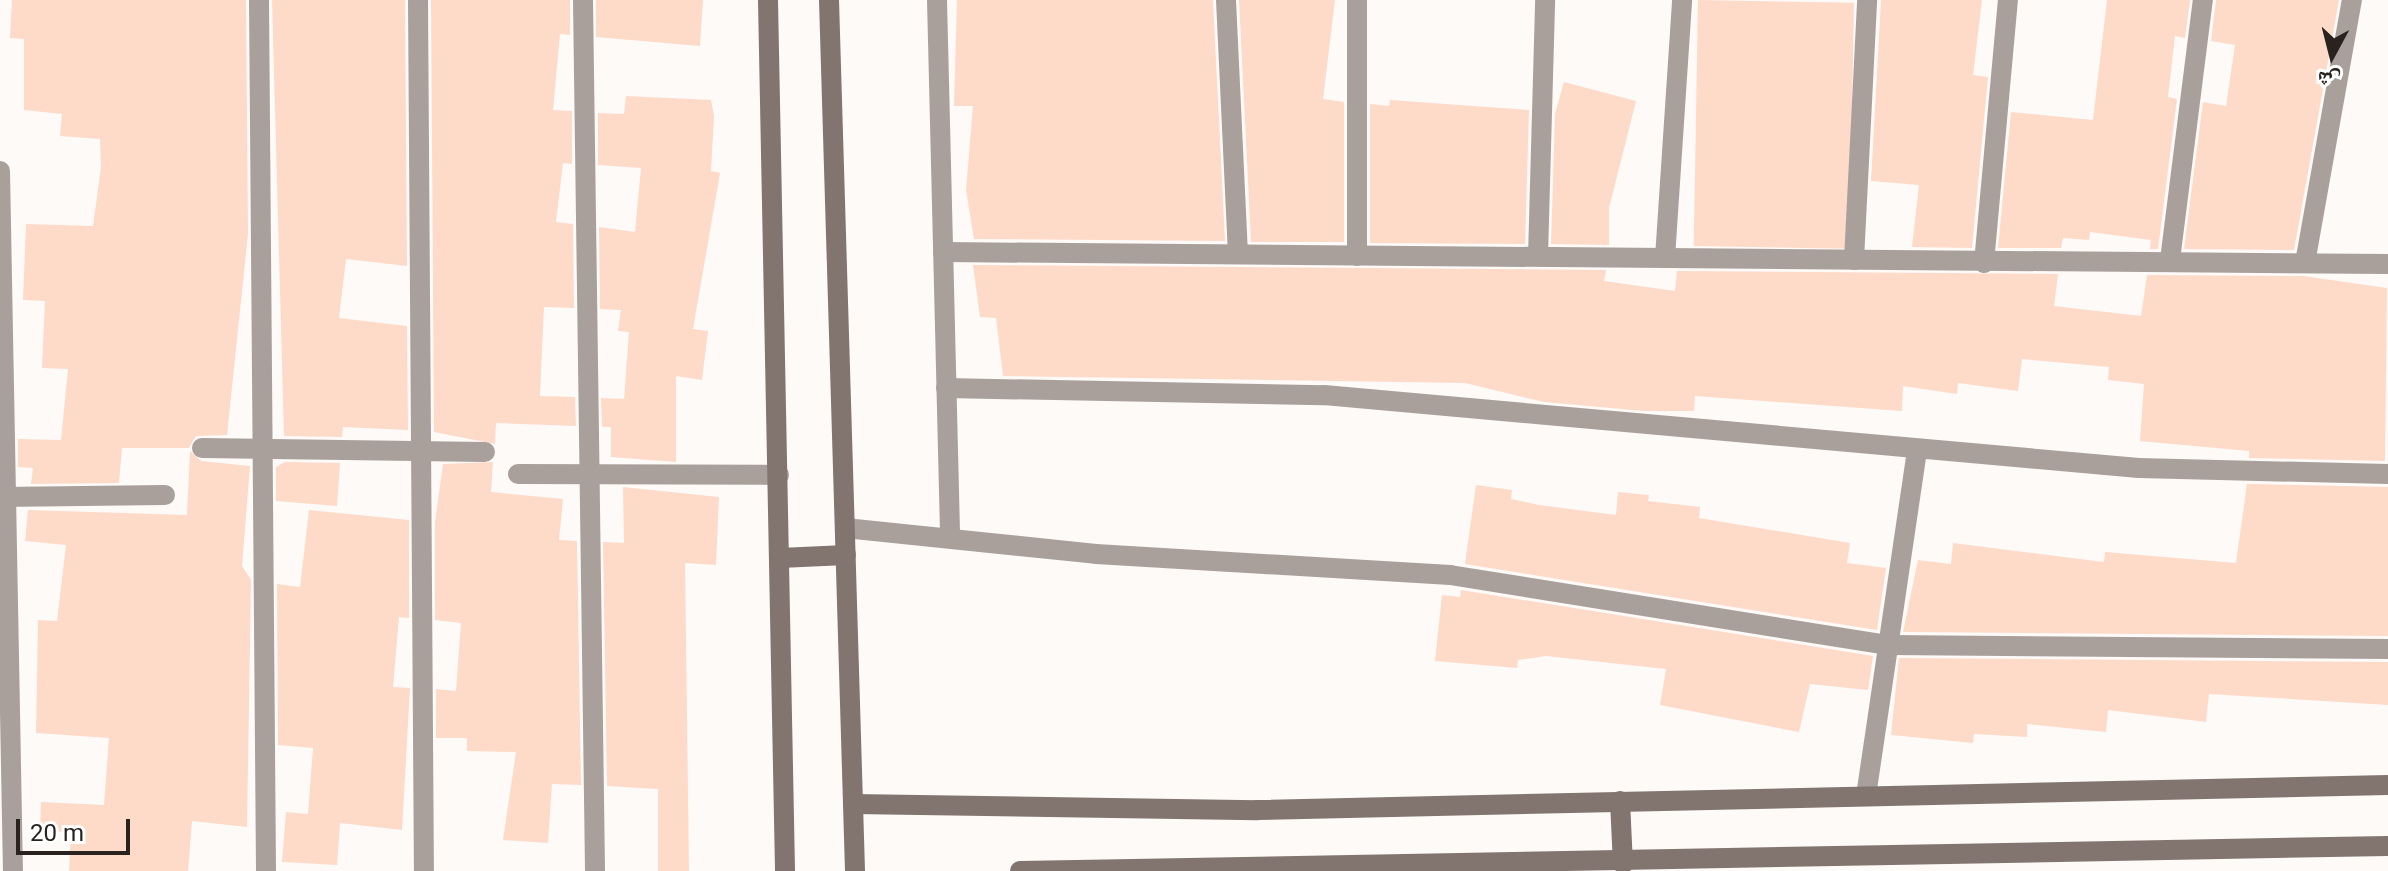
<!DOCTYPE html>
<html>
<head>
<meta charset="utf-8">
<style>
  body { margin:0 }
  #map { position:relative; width:2388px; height:871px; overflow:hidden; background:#fefaf8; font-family:Roboto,"Noto Naskh Arabic",sans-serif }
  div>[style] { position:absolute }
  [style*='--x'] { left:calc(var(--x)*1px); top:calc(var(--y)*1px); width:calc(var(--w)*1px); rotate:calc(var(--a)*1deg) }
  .building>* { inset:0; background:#fedac9; transform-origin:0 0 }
  .street>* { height:20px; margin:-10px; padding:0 10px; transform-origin:10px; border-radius:10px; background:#a9a09c }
  .secondary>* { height:20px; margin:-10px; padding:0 10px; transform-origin:10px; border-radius:10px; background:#82756f }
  span { translate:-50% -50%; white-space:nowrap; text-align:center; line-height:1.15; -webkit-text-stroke:6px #fff; paint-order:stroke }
  .north { position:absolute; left:2292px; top:16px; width:80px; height:80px; -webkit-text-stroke:6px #fff; paint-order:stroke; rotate:187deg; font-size:22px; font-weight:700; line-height:32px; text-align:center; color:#29221e }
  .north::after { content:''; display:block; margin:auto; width:28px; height:36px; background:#29221e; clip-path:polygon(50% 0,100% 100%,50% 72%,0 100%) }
  .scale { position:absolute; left:16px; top:819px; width:114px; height:36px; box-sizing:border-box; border:4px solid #29221e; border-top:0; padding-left:10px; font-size:24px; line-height:28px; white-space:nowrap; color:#29221e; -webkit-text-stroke:6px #fff; paint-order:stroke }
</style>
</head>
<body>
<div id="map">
  <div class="building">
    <i style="clip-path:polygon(12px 0,246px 0,248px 234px,227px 435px,196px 436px,189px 448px,122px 448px,119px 483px,31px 484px,33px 468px,18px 467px,18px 439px,61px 440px,68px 369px,42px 368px,45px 301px,23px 300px,26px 224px,93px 226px,101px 167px,100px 139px,60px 136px,62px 114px,24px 110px,24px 39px,10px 38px)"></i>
    <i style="clip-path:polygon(272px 0,405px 0,407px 266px,346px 259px,339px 318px,407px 326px,408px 430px,343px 427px,342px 437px,284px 436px)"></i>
    <i style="clip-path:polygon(431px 0,570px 0,570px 35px,560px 34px,553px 110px,572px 111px,572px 164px,563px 163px,556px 222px,573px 224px,574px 308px,544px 307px,540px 396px,575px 397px,576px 426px,496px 423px,495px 444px,434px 432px)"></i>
    <i style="clip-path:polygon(596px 0,703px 0,700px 46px,596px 37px)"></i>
    <i style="clip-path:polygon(957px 0,1213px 0,1225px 241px,974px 239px,966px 190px,973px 106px,954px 106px)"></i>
    <i style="clip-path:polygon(1239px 0,1335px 0,1323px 99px,1344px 102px,1344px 242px,1251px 242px)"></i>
    <i style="left:1698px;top:0;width:156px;height:246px;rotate:1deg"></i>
    <i style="clip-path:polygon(1881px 0,1982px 0,1973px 75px,1988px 77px,1972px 248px,1912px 247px,1919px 185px,1871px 181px)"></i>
    <i style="clip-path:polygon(2107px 0,2190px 0,2185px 38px,2175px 36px,2168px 97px,2177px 99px,2158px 249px,2150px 249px,2151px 240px,2090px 232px,2089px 240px,2063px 238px,2061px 248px,1998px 248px,2011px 112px,2093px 120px)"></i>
    <i style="clip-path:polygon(2216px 0,2339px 0,2294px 250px,2184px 249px,2203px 102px,2226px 106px,2235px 45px,2211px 41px)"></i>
    <i style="clip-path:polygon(1564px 82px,1636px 101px,1609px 208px,1609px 245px,1551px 244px,1555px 114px)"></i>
    <i style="clip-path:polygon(626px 96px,711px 100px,714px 116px,711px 171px,720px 173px,693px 329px,708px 331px,702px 380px,676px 376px,676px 462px,611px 457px,611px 427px,602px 427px,601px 398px,624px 399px,629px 332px,618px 331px,621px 310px,600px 309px,599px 227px,635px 232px,641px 168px,598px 165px,598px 113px,624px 114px)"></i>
    <i style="clip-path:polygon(1390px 100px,1529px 110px,1525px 244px,1370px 243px,1370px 104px,1389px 106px)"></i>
    <i style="clip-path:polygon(973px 265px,1606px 270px,1604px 281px,1675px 291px,1677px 271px,2058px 274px,2054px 306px,2141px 316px,2147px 275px,2303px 276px,2387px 288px,2385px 461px,2249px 458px,2249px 451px,2140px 441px,2144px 384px,2108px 380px,2109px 367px,2022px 359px,2018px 391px,1958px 383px,1957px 394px,1903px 386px,1902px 411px,1695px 396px,1694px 411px,1644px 411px,1544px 402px,1465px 383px,1003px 376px,996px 318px,980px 317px)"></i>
    <i style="clip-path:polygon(190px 451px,201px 461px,250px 466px,242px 566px,251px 580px,247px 827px,192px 821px,188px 871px,69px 871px,71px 832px,40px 831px,41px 802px,104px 805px,109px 738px,36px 733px,38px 620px,57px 621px,66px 545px,25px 541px,28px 510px,187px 515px)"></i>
    <i style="clip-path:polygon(285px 462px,340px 463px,337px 506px,276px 501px,276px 467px)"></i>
    <i style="clip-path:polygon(493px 462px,491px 492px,563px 499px,559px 540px,577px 541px,581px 785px,552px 784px,548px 843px,503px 840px,516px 752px,467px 751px,467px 738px,436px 738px,436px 689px,456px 691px,461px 623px,435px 620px,435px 522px,443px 464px)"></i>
    <i style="clip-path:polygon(2247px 484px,2388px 487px,2388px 636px,1903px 632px,1918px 560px,1951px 564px,1953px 543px,2104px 562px,2105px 552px,2236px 563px)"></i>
    <i style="clip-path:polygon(1476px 485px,1512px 490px,1511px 499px,1539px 505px,1616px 515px,1618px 492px,1649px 495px,1648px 501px,1700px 507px,1699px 518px,1850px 543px,1847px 563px,1886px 568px,1877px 630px,1465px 564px)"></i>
    <i style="clip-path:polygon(623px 487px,719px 497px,716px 565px,685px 563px,689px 871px,658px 871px,658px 789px,607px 786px,603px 542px,624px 543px)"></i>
    <i style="clip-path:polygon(309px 510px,409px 520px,409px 618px,399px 617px,393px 687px,410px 688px,402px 830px,340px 823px,337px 865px,282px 862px,286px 812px,308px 814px,313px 748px,278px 745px,277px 584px,300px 587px)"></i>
    <i style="clip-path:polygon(1461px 590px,1873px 656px,1868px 690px,1810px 684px,1799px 732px,1660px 705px,1666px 669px,1546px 656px,1518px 660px,1517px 668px,1435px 661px,1442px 595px,1460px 597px)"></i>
    <i style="clip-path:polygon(1899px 658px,2388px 662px,2388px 705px,2209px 694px,2206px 722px,2108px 710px,2106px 732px,2027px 724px,2027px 737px,1974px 734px,1973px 743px,1891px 735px)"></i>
  </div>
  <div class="street">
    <i style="--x:259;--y:0;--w:871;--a:89.54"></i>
    <i style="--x:418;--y:0;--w:871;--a:89.61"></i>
    <i style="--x:583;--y:0;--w:871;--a:89.21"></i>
    <i style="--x:937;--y:0;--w:533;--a:88.6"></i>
    <i style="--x:1226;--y:0;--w:251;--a:87.3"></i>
    <i style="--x:0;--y:171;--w:700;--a:88.94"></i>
    <i style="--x:943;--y:252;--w:1445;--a:0.48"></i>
    <i style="--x:1357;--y:256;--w:256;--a:-90"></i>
    <i style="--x:1538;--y:256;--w:256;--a:-88.4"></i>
    <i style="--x:1665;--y:258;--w:259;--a:-86.2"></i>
    <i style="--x:1854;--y:260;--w:260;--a:-87.1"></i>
    <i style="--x:2170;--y:260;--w:262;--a:-82.8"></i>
    <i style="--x:1984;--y:263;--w:264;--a:-84.8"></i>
    <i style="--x:2305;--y:263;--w:267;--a:-79.9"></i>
    <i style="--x:946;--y:388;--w:378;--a:1.1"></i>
    <i style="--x:1324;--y:395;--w:818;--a:5.12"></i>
    <i style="--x:2139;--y:468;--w:249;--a:1.4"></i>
    <i style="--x:202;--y:448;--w:283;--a:0.8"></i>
    <i style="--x:518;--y:474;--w:261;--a:0.2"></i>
    <i style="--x:0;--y:497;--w:165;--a:-0.7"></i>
    <i style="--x:845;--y:528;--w:252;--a:5.9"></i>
    <i style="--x:1096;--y:554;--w:355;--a:3.4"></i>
    <i style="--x:1450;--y:575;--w:444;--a:9.1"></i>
    <i style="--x:1888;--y:645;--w:500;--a:0.46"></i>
    <i style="--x:1866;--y:796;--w:351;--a:-81.6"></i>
  </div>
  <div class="secondary">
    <i style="--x:768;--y:0;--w:871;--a:88.88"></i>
    <i style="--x:829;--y:0;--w:871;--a:88.29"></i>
    <i style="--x:780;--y:558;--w:66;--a:-2.6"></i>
    <i style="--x:1620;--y:801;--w:63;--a:87.3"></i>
    <i style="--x:853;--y:804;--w:404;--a:0.9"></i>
    <i style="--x:1257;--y:810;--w:1131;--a:-1.27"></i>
    <i style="--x:1020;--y:871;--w:1368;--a:-1.05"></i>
  </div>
  <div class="north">ش</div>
  <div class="scale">20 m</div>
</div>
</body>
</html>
